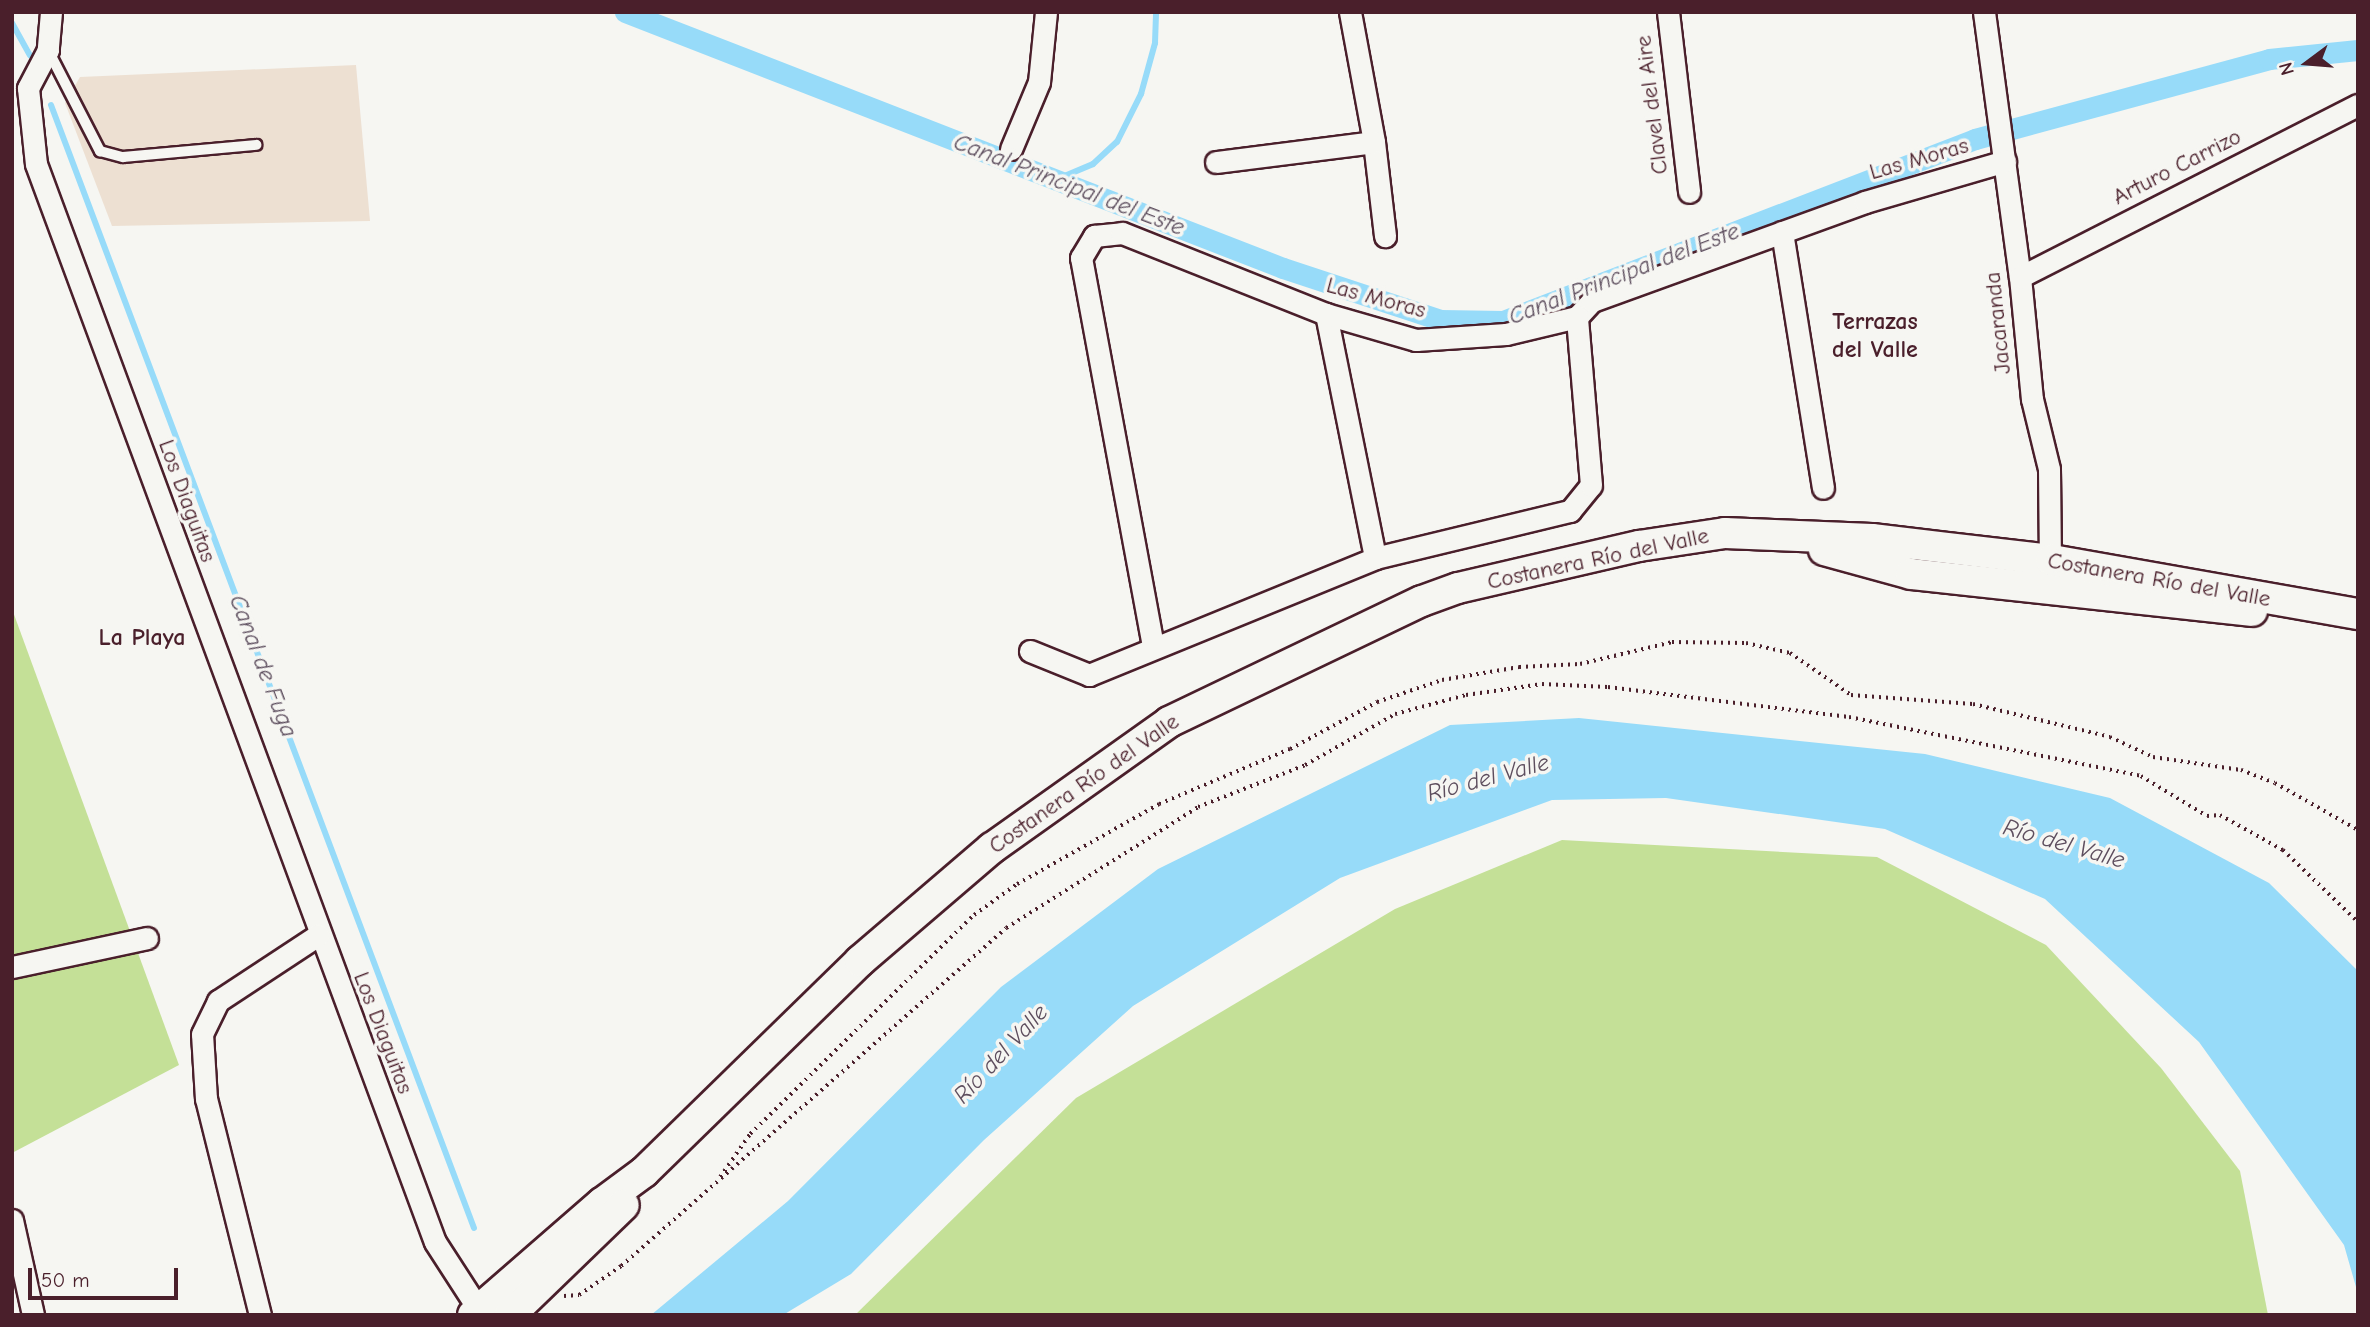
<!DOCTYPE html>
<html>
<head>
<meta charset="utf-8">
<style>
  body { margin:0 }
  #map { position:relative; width:2370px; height:1327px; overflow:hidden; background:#f6f6f2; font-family:"Comic Neue",sans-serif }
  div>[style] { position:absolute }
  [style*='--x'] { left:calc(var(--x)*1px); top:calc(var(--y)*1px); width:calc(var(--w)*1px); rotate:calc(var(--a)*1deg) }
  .built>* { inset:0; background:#ede0d2 }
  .green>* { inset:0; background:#c4e097 }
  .water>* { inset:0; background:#97dbf9 }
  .stream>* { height:6px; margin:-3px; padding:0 3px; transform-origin:3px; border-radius:3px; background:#97dbf9 }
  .canal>* { height:21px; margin:-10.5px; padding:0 10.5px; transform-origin:10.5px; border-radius:10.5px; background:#97dbf9 }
  .path>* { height:3.5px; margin-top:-1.75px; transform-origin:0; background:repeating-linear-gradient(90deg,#4a1f2b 0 2px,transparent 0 7px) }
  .roads { filter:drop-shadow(2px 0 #4a1f2b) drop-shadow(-2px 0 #4a1f2b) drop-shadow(0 2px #4a1f2b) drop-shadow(0 -2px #4a1f2b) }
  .service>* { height:10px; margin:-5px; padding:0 5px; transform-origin:5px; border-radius:5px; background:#f6f6f2 }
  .minor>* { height:21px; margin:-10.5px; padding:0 10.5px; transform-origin:10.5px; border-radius:10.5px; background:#f6f6f2 }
  .secondary>* { height:30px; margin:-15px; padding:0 15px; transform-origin:15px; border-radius:15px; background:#f6f6f2 }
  span { translate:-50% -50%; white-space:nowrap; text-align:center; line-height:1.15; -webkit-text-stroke:7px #f6f6f2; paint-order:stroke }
  .street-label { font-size:23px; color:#4a1f2b }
  .water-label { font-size:24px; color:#5d4e5e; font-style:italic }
  .neighbourhood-label { font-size:24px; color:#4a1f2b; font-weight:700 }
  .frame { position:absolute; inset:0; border:14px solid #4a1f2b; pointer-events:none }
  .north { position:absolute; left:2272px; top:28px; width:70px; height:70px; -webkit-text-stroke:5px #f6f6f2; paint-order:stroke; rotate:254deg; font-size:19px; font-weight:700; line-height:28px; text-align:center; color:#4a1f2b }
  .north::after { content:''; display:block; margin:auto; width:24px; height:32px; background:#4a1f2b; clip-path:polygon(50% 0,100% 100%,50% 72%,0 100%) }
  .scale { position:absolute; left:28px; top:1268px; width:150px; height:32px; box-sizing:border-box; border:4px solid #4a1f2b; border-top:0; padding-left:9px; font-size:21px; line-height:24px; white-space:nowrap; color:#4a1f2b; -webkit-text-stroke:5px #f6f6f2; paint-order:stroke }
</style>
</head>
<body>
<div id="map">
  <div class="built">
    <i style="clip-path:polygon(356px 65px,370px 221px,112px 226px,65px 103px,80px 77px)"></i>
  </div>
  <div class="green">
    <i style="clip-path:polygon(12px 609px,179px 1065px,12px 1153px)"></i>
    <i style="clip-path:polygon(1562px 840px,1877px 857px,2046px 945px,2161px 1068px,2240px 1171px,2268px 1315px,855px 1315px,1076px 1098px,1395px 909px)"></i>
  </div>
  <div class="water">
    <i style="clip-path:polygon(1579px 718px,1925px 754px,2110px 798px,2269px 883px,2358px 971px,2358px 1294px,2344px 1245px,2199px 1042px,2045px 899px,1885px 829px,1666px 798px,1552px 800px,1340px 878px,1133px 1006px,984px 1140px,851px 1274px,783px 1315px,651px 1315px,788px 1201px,1001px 987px,1158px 869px,1450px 725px)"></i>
  </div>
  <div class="stream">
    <i style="--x:12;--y:23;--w:37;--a:61"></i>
    <i style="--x:51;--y:105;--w:1200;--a:69.36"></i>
    <i style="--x:1055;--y:180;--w:41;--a:-22.8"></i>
    <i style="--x:1093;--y:164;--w:33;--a:-43"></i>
    <i style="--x:1117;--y:142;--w:54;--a:-63.4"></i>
    <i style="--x:1141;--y:94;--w:53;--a:-74.6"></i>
    <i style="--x:1155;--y:43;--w:31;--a:-88"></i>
  </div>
  <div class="canal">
    <i style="--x:625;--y:12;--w:706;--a:21.26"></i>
    <i style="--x:1283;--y:268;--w:165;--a:18.3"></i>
    <i style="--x:1440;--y:320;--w:63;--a:0.9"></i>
    <i style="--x:1503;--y:321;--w:506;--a:-21.09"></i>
    <i style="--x:1975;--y:139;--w:305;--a:-15.2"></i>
    <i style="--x:2269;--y:59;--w:89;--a:-5.8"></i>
  </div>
  <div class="path">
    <i style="--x:720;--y:1177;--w:52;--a:-55.1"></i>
    <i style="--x:750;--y:1134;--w:313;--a:-44.4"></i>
    <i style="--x:974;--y:915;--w:53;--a:-35.8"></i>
    <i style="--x:1017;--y:884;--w:163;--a:-29.4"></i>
    <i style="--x:1159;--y:804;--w:142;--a:-22.8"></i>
    <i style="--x:1290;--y:749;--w:99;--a:-28.4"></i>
    <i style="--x:1377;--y:702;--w:69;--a:-18.7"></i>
    <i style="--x:1442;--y:680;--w:78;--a:-9.6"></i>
    <i style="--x:1519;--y:667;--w:61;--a:-2.8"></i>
    <i style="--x:1580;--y:664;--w:95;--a:-13.4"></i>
    <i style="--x:1672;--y:642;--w:74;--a:0.8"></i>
    <i style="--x:1746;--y:643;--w:45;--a:12.8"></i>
    <i style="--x:1790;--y:653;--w:74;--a:34.5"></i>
    <i style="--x:1851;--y:695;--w:122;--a:4.2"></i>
    <i style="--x:1973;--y:704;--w:141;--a:13.5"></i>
    <i style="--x:2110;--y:737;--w:47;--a:24.9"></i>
    <i style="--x:2153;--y:757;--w:89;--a:8.4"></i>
    <i style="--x:2241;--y:770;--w:36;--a:21"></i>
    <i style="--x:2275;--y:783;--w:95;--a:29.5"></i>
    <i style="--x:564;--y:1296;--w:15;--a:-4"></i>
    <i style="--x:579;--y:1295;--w:51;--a:-34.6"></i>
    <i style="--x:621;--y:1266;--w:512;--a:-41.28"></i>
    <i style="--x:1006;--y:928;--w:227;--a:-32.2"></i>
    <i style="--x:1198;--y:807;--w:115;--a:-21.4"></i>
    <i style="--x:1305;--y:765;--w:103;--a:-29.5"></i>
    <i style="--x:1395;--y:714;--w:73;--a:-15"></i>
    <i style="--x:1466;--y:695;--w:77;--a:-8.2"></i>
    <i style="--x:1542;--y:684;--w:66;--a:2.6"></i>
    <i style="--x:1608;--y:687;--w:243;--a:7.1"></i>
    <i style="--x:1849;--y:717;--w:298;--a:11.4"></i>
    <i style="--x:2141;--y:776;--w:77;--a:31.2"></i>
    <i style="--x:2207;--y:816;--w:13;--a:-4"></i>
    <i style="--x:2220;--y:815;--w:72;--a:29.1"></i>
    <i style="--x:2283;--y:850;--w:104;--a:43.8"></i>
  </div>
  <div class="roads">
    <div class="service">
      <i style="--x:48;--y:50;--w:114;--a:62.8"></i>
      <i style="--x:100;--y:151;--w:24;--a:15"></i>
      <i style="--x:123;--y:157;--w:134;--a:-5.2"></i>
    </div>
    <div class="minor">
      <i style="--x:51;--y:12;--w:38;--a:95"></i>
      <i style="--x:48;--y:50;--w:43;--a:117.8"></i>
      <i style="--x:28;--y:88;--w:76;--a:84"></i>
      <i style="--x:36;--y:164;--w:1149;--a:69.69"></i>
      <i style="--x:435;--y:1242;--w:81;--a:57.1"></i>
      <i style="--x:1350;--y:12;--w:132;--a:79.5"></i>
      <i style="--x:1374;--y:142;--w:95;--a:83.3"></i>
      <i style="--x:1668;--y:12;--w:181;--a:83.3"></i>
      <i style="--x:1984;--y:12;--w:267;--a:82.3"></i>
      <i style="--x:2020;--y:277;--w:123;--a:84.4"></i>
      <i style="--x:2032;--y:399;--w:72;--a:76.3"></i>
      <i style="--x:2049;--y:469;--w:103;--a:89.4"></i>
      <i style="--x:1011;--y:149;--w:73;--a:-67.3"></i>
      <i style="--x:1039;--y:82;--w:70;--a:-84.3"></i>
      <i style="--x:1216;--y:162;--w:159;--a:-7.2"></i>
      <i style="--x:1782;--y:232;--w:259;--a:80.9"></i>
      <i style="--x:2020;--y:277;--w:379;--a:-27"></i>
      <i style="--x:1326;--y:314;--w:249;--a:78.6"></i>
      <i style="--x:1153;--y:646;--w:395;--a:-100.5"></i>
      <i style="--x:1081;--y:258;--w:26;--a:-59"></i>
      <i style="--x:1094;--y:236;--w:28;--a:-6"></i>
      <i style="--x:1122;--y:233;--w:219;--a:21.7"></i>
      <i style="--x:1326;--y:314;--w:94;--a:16.1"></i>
      <i style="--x:1416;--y:340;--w:90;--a:-3.8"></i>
      <i style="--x:1506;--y:334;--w:73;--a:-13.5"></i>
      <i style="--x:1577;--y:317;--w:22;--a:-47"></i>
      <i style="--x:1592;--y:301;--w:290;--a:-19.9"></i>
      <i style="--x:1865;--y:202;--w:146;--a:-16.3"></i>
      <i style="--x:1030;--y:651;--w:64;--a:22.1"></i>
      <i style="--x:1089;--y:675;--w:309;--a:-22.2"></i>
      <i style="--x:1375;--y:558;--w:201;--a:-13.6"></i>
      <i style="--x:1570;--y:511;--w:33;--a:-51"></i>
      <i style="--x:1591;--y:485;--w:169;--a:-94.8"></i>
      <i style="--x:12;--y:967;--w:138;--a:-12.1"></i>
      <i style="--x:12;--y:1220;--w:97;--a:77.5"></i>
      <i style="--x:260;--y:1315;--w:223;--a:-104"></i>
      <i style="--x:206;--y:1099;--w:65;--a:-93.5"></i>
      <i style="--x:202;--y:1034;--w:37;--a:-64"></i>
      <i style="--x:218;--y:1001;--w:120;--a:-33.4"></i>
    </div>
    <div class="secondary">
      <i style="--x:1824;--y:550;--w:90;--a:15.4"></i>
      <i style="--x:1911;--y:574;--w:343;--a:6.2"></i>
      <i style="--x:473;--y:1315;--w:171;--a:-41"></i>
      <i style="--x:602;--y:1203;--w:52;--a:-36.4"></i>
      <i style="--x:644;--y:1172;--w:302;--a:-44.3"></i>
      <i style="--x:860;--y:961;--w:174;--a:-40.6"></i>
      <i style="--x:992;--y:848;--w:217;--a:-35.4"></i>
      <i style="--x:1169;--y:722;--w:280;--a:-25.6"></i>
      <i style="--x:1422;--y:601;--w:38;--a:-20"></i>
      <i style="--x:1458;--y:588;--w:186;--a:-13.1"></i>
      <i style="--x:1639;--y:546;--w:87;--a:-8.6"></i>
      <i style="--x:1725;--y:533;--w:147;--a:2.3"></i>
      <i style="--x:1872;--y:539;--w:180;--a:6.7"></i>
      <i style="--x:2051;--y:560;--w:312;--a:10"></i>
      <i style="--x:510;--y:1315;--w:158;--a:-44"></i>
    </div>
  </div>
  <div class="street-label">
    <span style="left:1652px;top:105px;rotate:-97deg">Clavel del Aire</span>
    <span style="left:1919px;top:159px;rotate:-16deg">Las Moras</span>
    <span style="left:2177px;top:167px;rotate:-27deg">Arturo Carrizo</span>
    <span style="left:1376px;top:298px;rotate:15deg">Las Moras</span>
    <span style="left:1998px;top:323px;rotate:-96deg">Jacaranda</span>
    <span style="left:187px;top:501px;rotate:70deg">Los Diaguitas</span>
    <span style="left:1598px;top:559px;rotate:-12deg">Costanera Río del Valle</span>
    <span style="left:2159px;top:580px;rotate:10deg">Costanera Río del Valle</span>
    <span style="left:1084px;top:784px;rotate:-35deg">Costanera Río del Valle</span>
    <span style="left:383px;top:1033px;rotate:69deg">Los Diaguitas</span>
  </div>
  <div class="water-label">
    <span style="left:1069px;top:185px;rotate:21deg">Canal Principal del Este</span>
    <span style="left:1624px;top:274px;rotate:-21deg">Canal Principal del Este</span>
    <span style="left:263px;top:666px;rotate:69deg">Canal de Fuga</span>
    <span style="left:1488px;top:778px;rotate:-15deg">Río del Valle</span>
    <span style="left:2064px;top:844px;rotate:16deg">Río del Valle</span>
    <span style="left:1001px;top:1054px;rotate:-47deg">Río del Valle</span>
  </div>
  <div class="neighbourhood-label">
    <span style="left:1875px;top:336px">Terrazas<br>del Valle</span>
    <span style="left:142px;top:638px">La Playa</span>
  </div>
  <div class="frame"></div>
  <div class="north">N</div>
  <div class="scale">50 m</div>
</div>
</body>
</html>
